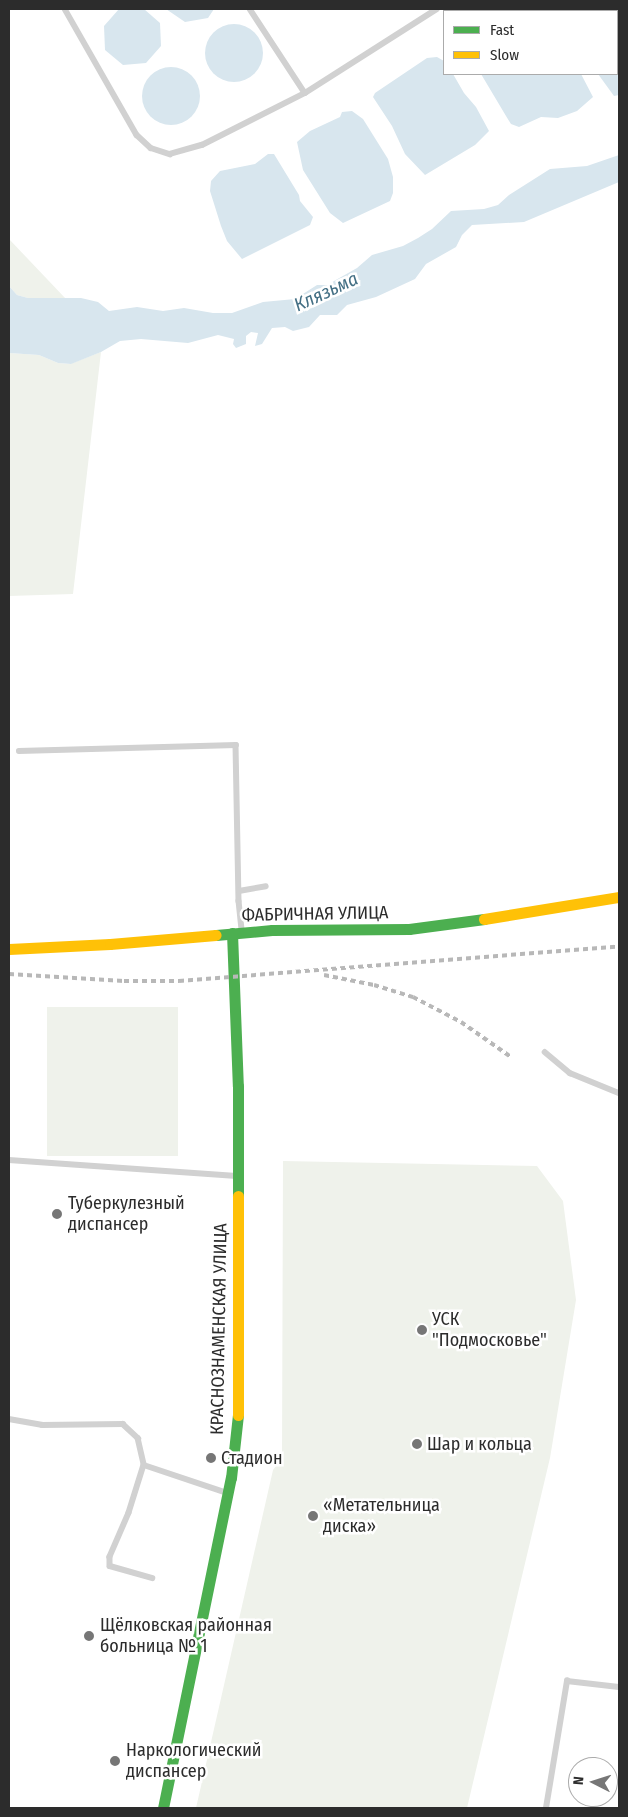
<!DOCTYPE html>
<html>
<head>
<meta charset="utf-8">
<style>
  body { margin:0 }
  #map { position:relative; width:628px; height:1817px; overflow:hidden; background:#fff; font-family:"Fira Sans Condensed",sans-serif }
  div>[style] { position:absolute }
  [style*='--x'] { left:calc(var(--x)*1px); top:calc(var(--y)*1px); width:calc(var(--w)*1px); rotate:calc(var(--a)*1deg) }
  .green>* { inset:0; background:#eff2eb; transform-origin:0 0 }
  .water>* { inset:0; background:#d8e6ee }
  .round { border-radius:50% }
  .lane>* { height:5.5px; margin:-2.75px; padding:0 2.75px; transform-origin:2.75px; border-radius:2.75px; background:#d1d1d1 }
  .fast>* { height:11px; margin:-5.5px; padding:0 5.5px; transform-origin:5.5px; border-radius:5.5px; background:#4caf50 }
  .slow>* { height:11px; margin:-5.5px; padding:0 5.5px; transform-origin:5.5px; border-radius:5.5px; background:#ffc107 }
  .rail>* { height:4px; margin-top:-2px; transform-origin:0; background:repeating-linear-gradient(90deg,#b8b8b8 0 5px,transparent 0 9px) }
  .dots>* { width:14px; height:14px; translate:-50% -50%; box-sizing:border-box; border:2px solid #fff; border-radius:50% }
  span { translate:-50% -50%; white-space:nowrap; text-align:center; line-height:1.15; -webkit-text-stroke:5px #fff; paint-order:stroke }
  .street-label { font-size:18px; color:#2c2c2c }
  .poi-label { font-size:18px; color:#2c2c2c }
  .left { translate:0 -50%; text-align:left }
  .water-label { font-size:19px; color:#436f84; font-style:italic }
  .frame { position:absolute; inset:0; border:10px solid #2c2c2c; pointer-events:none }
  .legend { position:absolute; left:443px; top:10px; width:175px; height:65px; box-sizing:border-box; background:#fff; border:1px solid #ababab; margin:0; padding:6px 9px; list-style:none; font-size:15px; color:#2c2c2c }
  .legend li { display:flex; align-items:center; gap:10px; height:25px }
  .legend b { width:25px; border:1px solid #ababab }
  .north { position:absolute; left:568px; top:1757px; width:50px; height:50px; box-sizing:border-box; background:#fff; border:1px solid #ababab; border-radius:50%; rotate:275deg; font-size:14px; font-weight:700; line-height:20px; text-align:center; color:#2c2c2c }
  .north::after { content:''; display:block; margin:auto; width:18px; height:22px; background:#767676; clip-path:polygon(50% 0,100% 100%,50% 72%,0 100%) }
</style>
</head>
<body>
<div id="map">
  <div class="green">
    <i style="clip-path:polygon(9px 239px,66px 299px,28px 298px,17px 295px,9px 286px)"></i>
    <i style="clip-path:polygon(101px 352px,73px 594px,9px 596px,9px 353px,39px 355px,58px 363px,70px 364px)"></i>
    <i style="left:178px;top:1007px;width:149px;height:131px;rotate:90deg"></i>
    <i style="clip-path:polygon(283px 1161px,537px 1166px,563px 1201px,576px 1300px,550px 1458px,467px 1808px,196px 1808px,273px 1470px,282px 1458px)"></i>
  </div>
  <div class="water">
    <i style="clip-path:polygon(119px 9px,144px 9px,160px 23px,161px 46px,146px 63px,123px 65px,105px 50px,104px 26px)"></i>
    <i style="clip-path:polygon(166px 9px,214px 9px,208px 18px,185px 22px)"></i>
    <i style="clip-path:polygon(563px 9px,619px 9px,619px 95px,614px 96px,598px 74px,617px 74px,617px 11px,564px 11px)"></i>
    <i class="round" style="left:205px;top:24px;width:58px;height:58px"></i>
    <i style="clip-path:polygon(437px 57px,444px 61px,444px 74px,453px 74px,464px 93px,476px 107px,489px 131px,475px 145px,425px 175px,405px 154px,392px 126px,373px 97px,375px 93px,427px 58px)"></i>
    <i class="round" style="left:142px;top:67px;width:58px;height:58px"></i>
    <i style="clip-path:polygon(481px 74px,581px 74px,593px 97px,577px 111px,558px 118px,541px 117px,519px 127px,511px 124px,506px 116px)"></i>
    <i style="clip-path:polygon(352px 111px,363px 119px,388px 159px,393px 177px,393px 193px,390px 201px,343px 223px,330px 213px,303px 170px,297px 142px,310px 131px,340px 117px,342px 112px)"></i>
    <i style="clip-path:polygon(268px 154px,274px 154px,299px 195px,300px 201px,313px 217px,310px 225px,242px 259px,227px 241px,221px 226px,210px 191px,211px 181px,220px 171px,255px 164px)"></i>
    <i style="clip-path:polygon(619px 155px,619px 182px,524px 222px,472px 225px,462px 235px,456px 247px,426px 264px,415px 279px,376px 297px,347px 305px,337px 315px,320px 315px,309px 327px,293px 331px,285px 327px,272px 328px,262px 344px,255px 346px,258px 333px,251px 332px,246px 336px,246px 344px,236px 348px,233px 344px,234px 339px,218px 335px,188px 343px,141px 339px,120px 341px,101px 352px,71px 364px,58px 363px,39px 355px,9px 353px,9px 286px,17px 295px,28px 298px,81px 298px,98px 302px,109px 311px,137px 307px,163px 311px,184px 308px,213px 313px,232px 313px,263px 302px,295px 299px,317px 285px,327px 285px,357px 268px,372px 255px,403px 246px,418px 238px,432px 229px,451px 211px,484px 209px,498px 205px,509px 195px,550px 169px,587px 166px)"></i>
  </div>
  <div class="lane">
    <i style="--x:65;--y:9;--w:145;--a:60.3"></i>
    <i style="--x:137;--y:135;--w:19;--a:43"></i>
    <i style="--x:151;--y:148;--w:20;--a:18"></i>
    <i style="--x:170;--y:154;--w:33;--a:-16"></i>
    <i style="--x:202;--y:145;--w:115;--a:-26.8"></i>
    <i style="--x:305;--y:93;--w:156;--a:-32.5"></i>
    <i style="--x:250;--y:9;--w:100;--a:56.8"></i>
    <i style="--x:19;--y:751;--w:217;--a:-1.6"></i>
    <i style="--x:236;--y:745;--w:156;--a:88.9"></i>
    <i style="--x:239;--y:901;--w:29;--a:84"></i>
    <i style="--x:239;--y:891;--w:27;--a:-10"></i>
    <i style="--x:545;--y:1052;--w:33;--a:40"></i>
    <i style="--x:570;--y:1073;--w:53;--a:22.2"></i>
    <i style="--x:9;--y:1160;--w:228;--a:4"></i>
    <i style="--x:9;--y:1419;--w:34;--a:10"></i>
    <i style="--x:42;--y:1425;--w:81;--a:-0.7"></i>
    <i style="--x:123;--y:1424;--w:21;--a:43"></i>
    <i style="--x:138;--y:1438;--w:28;--a:77"></i>
    <i style="--x:144;--y:1465;--w:50;--a:107.4"></i>
    <i style="--x:129;--y:1513;--w:48;--a:113.4"></i>
    <i style="--x:110;--y:1557;--w:9;--a:90"></i>
    <i style="--x:110;--y:1566;--w:44;--a:15.9"></i>
    <i style="--x:144;--y:1465;--w:88;--a:18.6"></i>
    <i style="--x:546;--y:1808;--w:129;--a:-80.6"></i>
    <i style="--x:567;--y:1681;--w:52;--a:6.6"></i>
  </div>
  <div class="fast">
    <i style="--x:232;--y:933;--w:153;--a:87.8"></i>
    <i style="--x:238;--y:1086;--w:110;--a:90"></i>
    <i style="--x:216;--y:935;--w:56;--a:-5.1"></i>
    <i style="--x:272;--y:930;--w:137;--a:-0.4"></i>
    <i style="--x:409;--y:929;--w:76;--a:-7.6"></i>
    <i style="--x:163;--y:1808;--w:337;--a:-78.4"></i>
    <i style="--x:231;--y:1478;--w:63;--a:-83.7"></i>
  </div>
  <div class="slow">
    <i style="--x:484;--y:919;--w:137;--a:-9.3"></i>
    <i style="--x:9;--y:949;--w:101;--a:-2.8"></i>
    <i style="--x:110;--y:944;--w:106;--a:-4.9"></i>
    <i style="--x:238;--y:1196;--w:219;--a:90"></i>
  </div>
  <div class="rail">
    <i style="--x:9;--y:974;--w:115;--a:3.5"></i>
    <i style="--x:124;--y:981;--w:55;--a:0"></i>
    <i style="--x:179;--y:981;--w:441;--a:-4.5"></i>
    <i style="--x:324;--y:975;--w:51;--a:11.3"></i>
    <i style="--x:374;--y:985;--w:41;--a:17.1"></i>
    <i style="--x:413;--y:997;--w:54;--a:27.5"></i>
    <i style="--x:461;--y:1022;--w:61;--a:35"></i>
  </div>
  <div class="dots">
    <i style="left:57px;top:1214px;background:#767676"></i>
    <i style="left:422px;top:1330px;background:#767676"></i>
    <i style="left:417px;top:1444px;background:#767676"></i>
    <i style="left:211px;top:1458px;background:#767676"></i>
    <i style="left:313px;top:1516px;background:#767676"></i>
    <i style="left:89px;top:1636px;background:#767676"></i>
    <i style="left:115px;top:1761px;background:#767676"></i>
  </div>
  <div class="street-label">
    <span style="left:315px;top:914px;rotate:-1deg">ФАБРИЧНАЯ УЛИЦА</span>
    <span style="left:219px;top:1329px;rotate:-89deg">КРАСНОЗНАМЕНСКАЯ УЛИЦА</span>
  </div>
  <div class="poi-label">
    <span class="left" style="left:68px;top:1214px">Туберкулезный<br>диспансер</span>
    <span class="left" style="left:432px;top:1330px">УСК<br>"Подмосковье"</span>
    <span class="left" style="left:427px;top:1444px">Шар и кольца</span>
    <span class="left" style="left:221px;top:1458px">Стадион</span>
    <span class="left" style="left:323px;top:1516px">«Метательница<br>диска»</span>
    <span class="left" style="left:100px;top:1636px">Щёлковская районная<br>больница № 1</span>
    <span class="left" style="left:126px;top:1761px">Наркологический<br>диспансер</span>
  </div>
  <div class="water-label">
    <span style="left:326px;top:292px;rotate:-25deg">Клязьма</span>
  </div>
  <div class="frame"></div>
  <ul class="legend">
  <li><b style="height:6px;background:#4caf50"></b>Fast</li>
  <li><b style="height:6px;background:#ffc107"></b>Slow</li>
  </ul>
  <div class="north">N</div>
</div>
</body>
</html>
